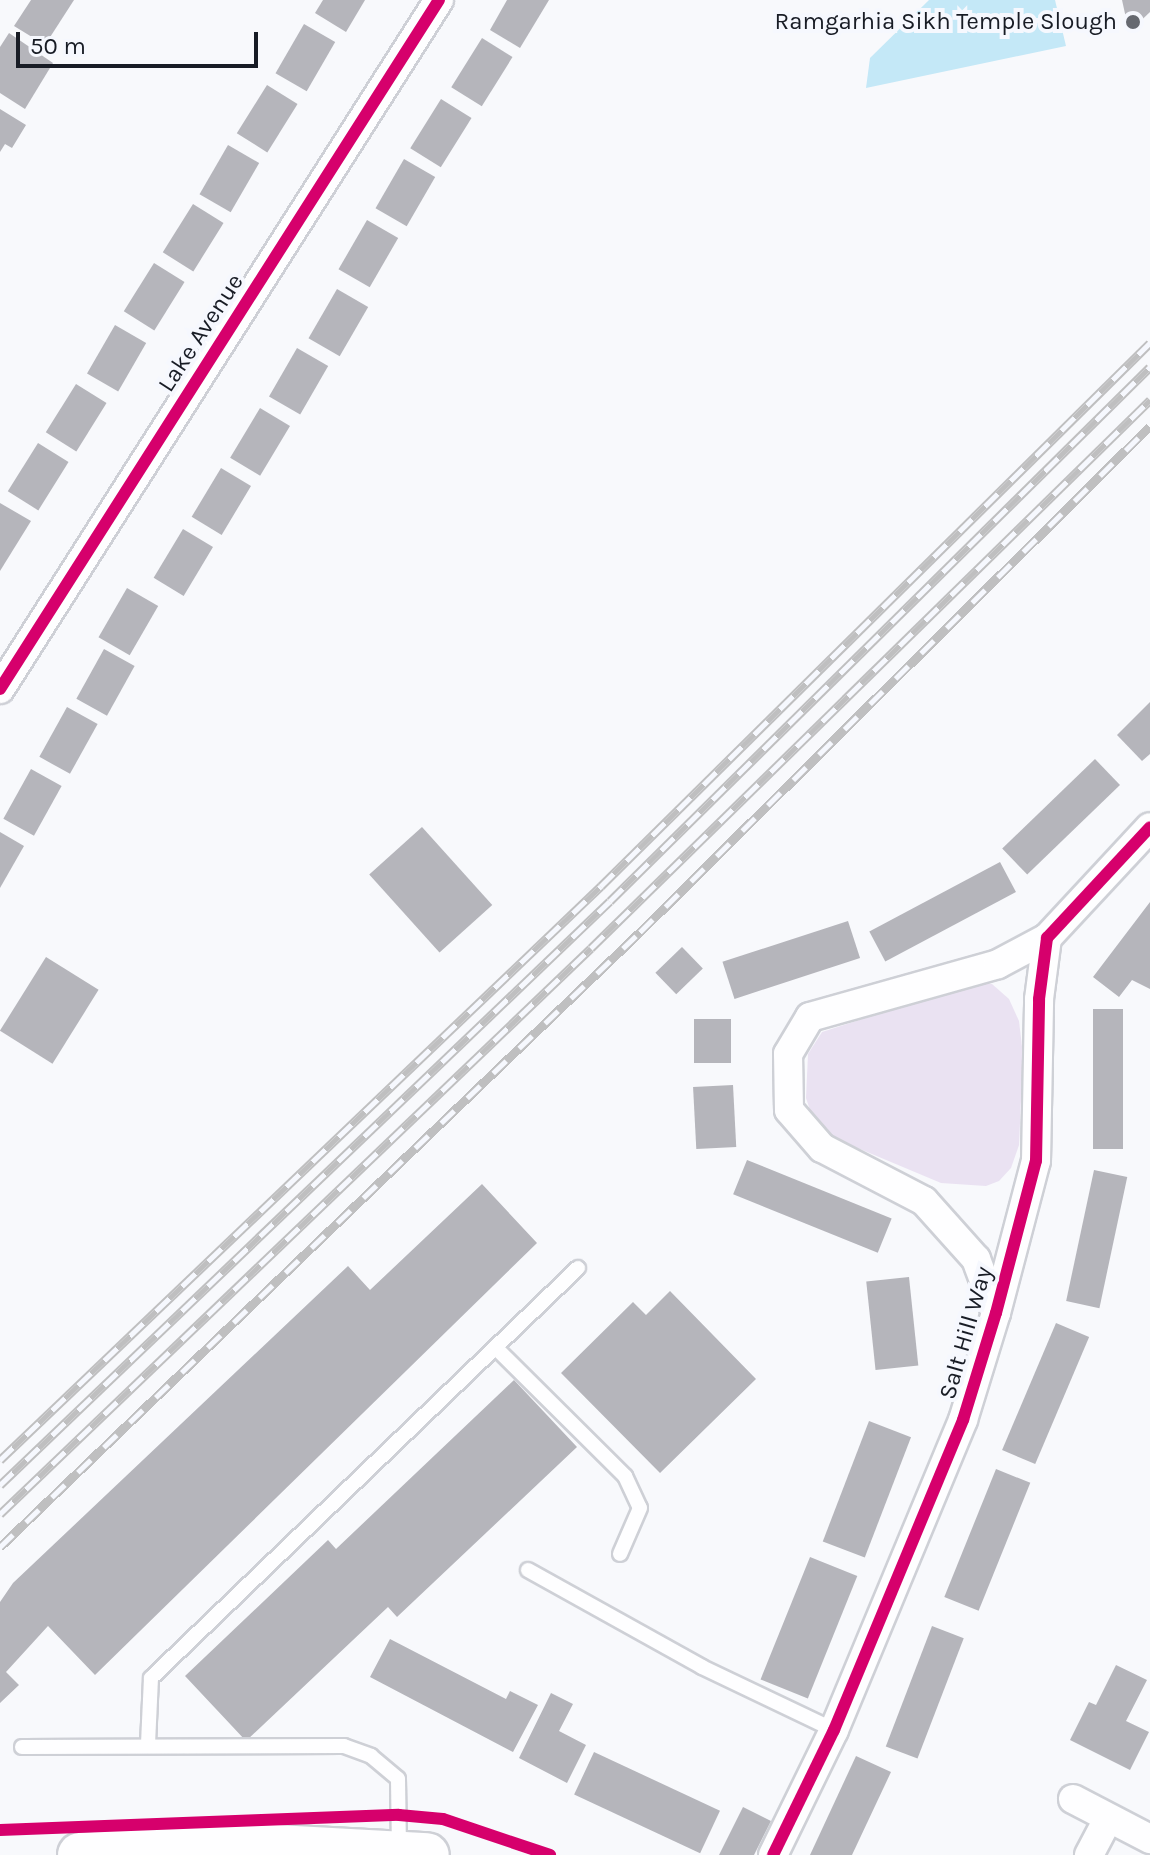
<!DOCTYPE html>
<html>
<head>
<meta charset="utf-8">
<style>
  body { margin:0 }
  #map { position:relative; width:1150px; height:1855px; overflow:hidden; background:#f8f9fc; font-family:Karla,sans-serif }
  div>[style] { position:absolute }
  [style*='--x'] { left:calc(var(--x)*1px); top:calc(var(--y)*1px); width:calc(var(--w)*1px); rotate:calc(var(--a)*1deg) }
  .green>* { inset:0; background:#eae2f2 }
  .water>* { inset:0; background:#c4e8f7 }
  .building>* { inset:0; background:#b5b5bb; transform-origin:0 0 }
  .roads { filter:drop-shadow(2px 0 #ced0d6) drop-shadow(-2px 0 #ced0d6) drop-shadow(0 2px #ced0d6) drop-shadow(0 -2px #ced0d6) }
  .service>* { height:14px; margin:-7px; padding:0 7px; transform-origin:7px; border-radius:7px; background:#fefeff }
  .minor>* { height:28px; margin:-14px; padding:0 14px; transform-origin:14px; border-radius:14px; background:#fefeff }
  .primary>* { height:44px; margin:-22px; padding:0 22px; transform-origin:22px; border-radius:22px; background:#fefeff }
  .rail>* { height:9px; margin-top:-4.5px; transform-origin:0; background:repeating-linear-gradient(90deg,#f6f8fe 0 18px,#bfbfc0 0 36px); box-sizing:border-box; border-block:2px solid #bfbfc0 }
  .cycleway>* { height:12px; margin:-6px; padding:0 6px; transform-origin:6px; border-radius:6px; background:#d6006c }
  .dots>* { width:22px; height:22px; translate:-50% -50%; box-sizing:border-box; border:4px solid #f6f8fe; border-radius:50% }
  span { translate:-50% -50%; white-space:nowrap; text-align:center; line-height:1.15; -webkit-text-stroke:8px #f6f8fe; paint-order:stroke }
  .poi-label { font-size:24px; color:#181c25 }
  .right { translate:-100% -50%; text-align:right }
  .street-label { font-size:24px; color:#181c25 }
  .scale { position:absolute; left:16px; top:32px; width:242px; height:36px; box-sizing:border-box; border:4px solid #181c25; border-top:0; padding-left:10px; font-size:24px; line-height:28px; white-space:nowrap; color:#181c25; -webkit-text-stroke:6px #f6f8fe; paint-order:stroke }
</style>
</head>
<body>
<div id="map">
  <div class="green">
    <i style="clip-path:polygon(978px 982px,992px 984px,1009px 999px,1019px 1021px,1023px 1055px,1019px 1145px,1011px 1168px,999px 1181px,986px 1186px,941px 1183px,817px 1131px,806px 1098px,808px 1054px,822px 1032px)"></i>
  </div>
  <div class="water">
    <i style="clip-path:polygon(929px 0,1055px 0,1066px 46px,866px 88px,870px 58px)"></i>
  </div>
  <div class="building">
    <i style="clip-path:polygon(31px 0,74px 0,45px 45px,14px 26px)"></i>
    <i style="clip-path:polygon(323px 0,365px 0,346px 32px,315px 13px)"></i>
    <i style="clip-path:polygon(507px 0,549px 0,520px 48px,490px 30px)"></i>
    <i style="clip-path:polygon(1122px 0,1150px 0,1150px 12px,1129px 32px)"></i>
    <i style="left:304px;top:24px;width:36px;height:57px;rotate:30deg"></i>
    <i style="clip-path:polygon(9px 33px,53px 63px,25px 109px,0 93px,0 47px)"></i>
    <i style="left:482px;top:38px;width:36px;height:58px;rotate:32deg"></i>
    <i style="left:267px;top:85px;width:36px;height:57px;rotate:32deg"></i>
    <i style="left:441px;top:99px;width:36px;height:58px;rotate:32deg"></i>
    <i style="clip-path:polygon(0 109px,26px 125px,12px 148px,5px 144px,0 152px)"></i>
    <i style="left:228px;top:145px;width:36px;height:57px;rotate:30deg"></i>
    <i style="left:404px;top:159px;width:36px;height:57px;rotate:30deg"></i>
    <i style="left:193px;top:204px;width:36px;height:57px;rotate:32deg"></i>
    <i style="left:367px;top:220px;width:36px;height:57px;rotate:30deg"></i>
    <i style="left:154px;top:263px;width:36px;height:57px;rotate:32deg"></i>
    <i style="left:337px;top:289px;width:36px;height:57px;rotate:30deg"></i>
    <i style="left:115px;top:325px;width:36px;height:56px;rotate:30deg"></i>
    <i style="left:297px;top:348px;width:36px;height:56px;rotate:30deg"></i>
    <i style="left:76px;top:384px;width:36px;height:57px;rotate:32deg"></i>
    <i style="left:260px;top:408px;width:35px;height:58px;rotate:31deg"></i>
    <i style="left:38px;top:443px;width:36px;height:57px;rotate:32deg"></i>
    <i style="left:221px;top:468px;width:35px;height:57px;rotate:31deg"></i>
    <i style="clip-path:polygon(0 503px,31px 521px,0 571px)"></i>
    <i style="left:183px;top:529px;width:35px;height:57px;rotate:31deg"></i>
    <i style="left:127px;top:588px;width:36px;height:57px;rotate:30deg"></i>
    <i style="left:104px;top:649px;width:35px;height:57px;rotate:29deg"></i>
    <i style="clip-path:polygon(1150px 702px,1150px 754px,1142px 761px,1117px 735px)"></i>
    <i style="left:67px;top:707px;width:35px;height:57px;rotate:29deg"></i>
    <i style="left:1095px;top:759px;width:36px;height:129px;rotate:46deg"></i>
    <i style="left:31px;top:769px;width:35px;height:57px;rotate:29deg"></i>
    <i style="left:422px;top:827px;width:105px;height:71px;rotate:48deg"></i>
    <i style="clip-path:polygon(0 832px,24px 846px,0 888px)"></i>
    <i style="left:1000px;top:862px;width:34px;height:148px;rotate:62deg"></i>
    <i style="clip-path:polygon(1150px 902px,1150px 989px,1132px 980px,1119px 997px,1093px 977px)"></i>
    <i style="left:848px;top:921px;width:39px;height:132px;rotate:72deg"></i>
    <i style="left:682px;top:947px;width:30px;height:37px;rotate:46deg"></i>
    <i style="left:46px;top:957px;width:62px;height:87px;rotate:32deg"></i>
    <i style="left:1093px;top:1009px;width:30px;height:140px"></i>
    <i style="left:731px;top:1019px;width:44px;height:37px;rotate:90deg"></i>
    <i style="left:733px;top:1085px;width:62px;height:40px;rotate:87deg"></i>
    <i style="left:747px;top:1160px;width:156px;height:37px;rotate:22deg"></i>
    <i style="left:1094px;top:1170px;width:34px;height:134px;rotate:12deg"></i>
    <i style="clip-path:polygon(482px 1184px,537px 1243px,95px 1675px,48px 1626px,6px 1672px,19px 1685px,0 1703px,0 1602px,13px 1583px,348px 1266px,370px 1290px)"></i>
    <i style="left:909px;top:1277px;width:89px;height:43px;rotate:84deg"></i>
    <i style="clip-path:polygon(670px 1291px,756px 1379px,660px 1473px,561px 1373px,633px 1302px,646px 1315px)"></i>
    <i style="left:1056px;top:1323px;width:36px;height:138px;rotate:23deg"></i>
    <i style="clip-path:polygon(514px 1380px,577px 1447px,397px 1617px,388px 1607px,246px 1741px,185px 1676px,328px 1540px,336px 1549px)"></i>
    <i style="left:869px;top:1421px;width:45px;height:129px;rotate:21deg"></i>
    <i style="left:996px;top:1469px;width:37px;height:138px;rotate:22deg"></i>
    <i style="left:810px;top:1557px;width:51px;height:132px;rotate:22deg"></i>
    <i style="left:932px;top:1626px;width:34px;height:129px;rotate:21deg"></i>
    <i style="clip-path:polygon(390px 1639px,506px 1699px,510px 1691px,538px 1705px,513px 1752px,370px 1677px)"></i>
    <i style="clip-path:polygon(1116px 1665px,1147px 1680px,1126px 1721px,1149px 1732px,1130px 1770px,1070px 1740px,1089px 1702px,1096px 1705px)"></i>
    <i style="clip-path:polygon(551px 1693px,573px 1704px,559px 1731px,586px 1745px,567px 1783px,519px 1758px)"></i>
    <i style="left:594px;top:1752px;width:139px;height:47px;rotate:25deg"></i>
    <i style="clip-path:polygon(856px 1756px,891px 1772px,852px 1855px,810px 1855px)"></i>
    <i style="clip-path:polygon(743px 1807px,771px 1821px,754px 1855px,719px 1855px)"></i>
  </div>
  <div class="roads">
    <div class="service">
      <i style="--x:496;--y:1348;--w:182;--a:44.8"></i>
      <i style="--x:625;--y:1476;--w:35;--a:65"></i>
      <i style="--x:640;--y:1508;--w:50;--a:113.5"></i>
      <i style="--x:528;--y:1570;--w:199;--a:29.1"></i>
      <i style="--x:702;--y:1667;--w:146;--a:25.5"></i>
      <i style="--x:148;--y:1744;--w:66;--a:-87.4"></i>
      <i style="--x:151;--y:1678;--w:592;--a:-43.84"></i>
      <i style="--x:22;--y:1747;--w:322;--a:-0.2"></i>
      <i style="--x:344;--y:1746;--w:29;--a:20"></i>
      <i style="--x:371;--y:1756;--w:35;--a:40"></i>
      <i style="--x:398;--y:1779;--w:69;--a:89.2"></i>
    </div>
    <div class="minor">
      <i style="--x:0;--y:689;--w:817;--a:-57.5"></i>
      <i style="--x:996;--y:1313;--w:58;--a:-110.3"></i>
      <i style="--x:976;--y:1259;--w:78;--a:-131.9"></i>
      <i style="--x:924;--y:1201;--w:115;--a:-152.5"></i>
      <i style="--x:822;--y:1148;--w:50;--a:-131"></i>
      <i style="--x:789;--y:1110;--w:56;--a:-91"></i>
      <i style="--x:788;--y:1054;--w:43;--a:-59.3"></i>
      <i style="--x:810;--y:1017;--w:195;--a:-15.7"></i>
      <i style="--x:998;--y:964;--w:55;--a:-28"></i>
      <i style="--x:1073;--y:1799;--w:87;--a:27.5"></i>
      <i style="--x:773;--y:1855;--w:139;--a:-64"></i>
      <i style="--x:834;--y:1730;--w:336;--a:-67.4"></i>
      <i style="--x:963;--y:1420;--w:112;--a:-72.9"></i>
      <i style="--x:996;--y:1313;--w:157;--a:-75.3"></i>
      <i style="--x:1036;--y:1161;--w:162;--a:-88.9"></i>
      <i style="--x:1039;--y:999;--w:62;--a:-82.5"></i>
      <i style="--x:1047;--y:938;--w:151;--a:-47.1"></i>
      <i style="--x:1089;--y:1855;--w:41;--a:-62.2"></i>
    </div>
    <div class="primary">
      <i style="--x:80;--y:1855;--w:160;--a:-3.6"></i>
      <i style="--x:240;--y:1845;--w:187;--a:3.1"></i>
    </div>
  </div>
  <div class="rail">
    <i style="--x:0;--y:1460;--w:831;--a:-43.68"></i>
    <i style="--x:601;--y:886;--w:772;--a:-44.69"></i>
    <i style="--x:0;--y:1485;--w:844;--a:-43.75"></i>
    <i style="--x:610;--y:901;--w:759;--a:-44.68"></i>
    <i style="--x:0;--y:1514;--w:818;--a:-43.76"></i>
    <i style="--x:591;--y:948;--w:783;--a:-44.43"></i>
    <i style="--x:0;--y:1547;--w:888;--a:-43.86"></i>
    <i style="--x:640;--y:932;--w:718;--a:-44.77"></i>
  </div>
  <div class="cycleway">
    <i style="--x:0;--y:689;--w:817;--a:-57.5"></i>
    <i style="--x:0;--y:1830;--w:399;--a:-2.2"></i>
    <i style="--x:399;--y:1815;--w:44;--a:5.2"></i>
    <i style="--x:443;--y:1819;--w:113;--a:18.6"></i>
    <i style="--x:773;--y:1855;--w:139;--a:-64"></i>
    <i style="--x:834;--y:1730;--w:336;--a:-67.4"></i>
    <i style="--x:963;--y:1420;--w:112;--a:-72.9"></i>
    <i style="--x:996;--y:1313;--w:157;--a:-75.3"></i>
    <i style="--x:1036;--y:1161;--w:162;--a:-88.9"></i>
    <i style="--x:1039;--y:999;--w:62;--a:-82.5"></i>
    <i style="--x:1047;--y:938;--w:151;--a:-47.1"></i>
  </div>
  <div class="dots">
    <i style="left:1133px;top:22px;background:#666970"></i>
  </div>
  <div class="poi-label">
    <span class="right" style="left:1117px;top:22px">Ramgarhia Sikh Temple Slough</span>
  </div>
  <div class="street-label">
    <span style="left:201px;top:333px;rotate:-57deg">Lake Avenue</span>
    <span style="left:966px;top:1333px;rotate:-74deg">Salt Hill Way</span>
  </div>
  <div class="scale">50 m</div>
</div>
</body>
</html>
